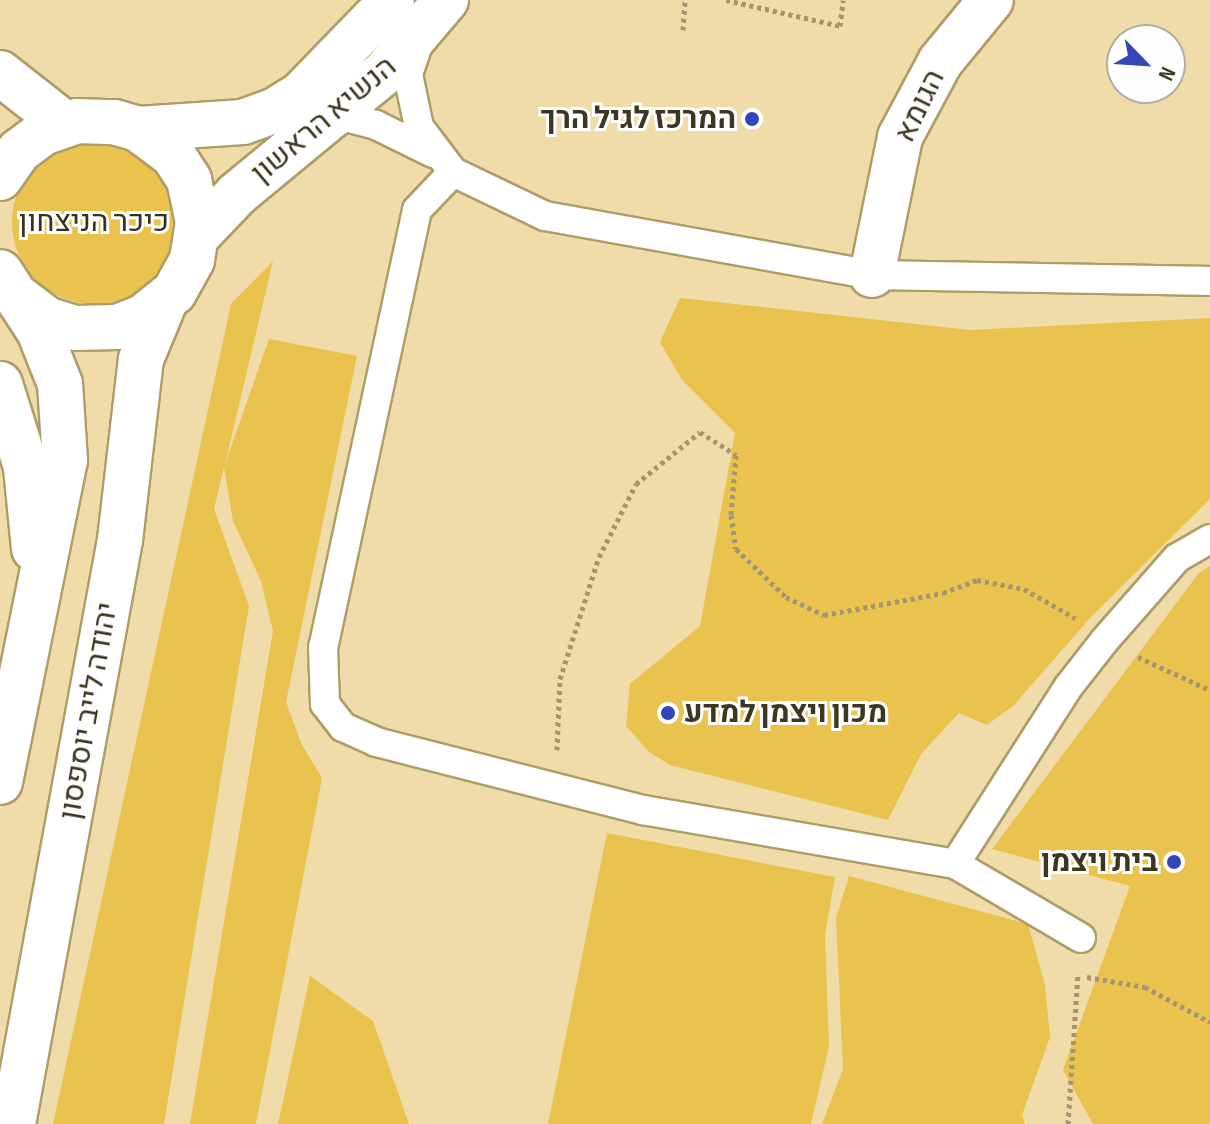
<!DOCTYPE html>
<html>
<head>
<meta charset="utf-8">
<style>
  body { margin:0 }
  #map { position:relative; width:1210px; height:1124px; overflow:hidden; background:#f0dca8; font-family:"Sofia Sans Condensed",Heebo,sans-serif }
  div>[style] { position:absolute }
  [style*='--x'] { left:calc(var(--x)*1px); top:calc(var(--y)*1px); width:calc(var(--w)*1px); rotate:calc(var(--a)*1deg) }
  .green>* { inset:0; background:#eac24e }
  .round { border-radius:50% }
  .path>* { height:5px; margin-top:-2.5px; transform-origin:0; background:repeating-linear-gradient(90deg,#a5966f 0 4px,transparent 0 8px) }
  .roads { filter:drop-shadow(2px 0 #af9d6a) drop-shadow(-2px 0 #af9d6a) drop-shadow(0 2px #af9d6a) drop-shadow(0 -2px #af9d6a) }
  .lane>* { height:28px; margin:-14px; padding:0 14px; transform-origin:14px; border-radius:14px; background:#fff }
  .street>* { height:44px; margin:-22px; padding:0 22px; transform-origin:22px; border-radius:22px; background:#fff }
  .secondary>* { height:44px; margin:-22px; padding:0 22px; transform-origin:22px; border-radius:22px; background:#fff }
  .dots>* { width:22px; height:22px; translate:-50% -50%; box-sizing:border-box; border:4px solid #fefefe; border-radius:50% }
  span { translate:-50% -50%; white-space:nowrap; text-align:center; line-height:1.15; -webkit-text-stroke:6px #fefefe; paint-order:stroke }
  .street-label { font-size:30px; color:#3d3621 }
  .poi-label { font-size:30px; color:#3d3621; font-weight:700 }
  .right { translate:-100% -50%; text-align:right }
  .left { translate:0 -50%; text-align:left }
  .park-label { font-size:30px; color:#38301a }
  .north { position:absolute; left:1106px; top:24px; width:80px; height:80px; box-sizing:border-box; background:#fefefe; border:2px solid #b1aea6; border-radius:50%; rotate:115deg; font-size:22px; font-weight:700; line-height:32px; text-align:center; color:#3d3621 }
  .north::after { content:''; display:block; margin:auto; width:28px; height:36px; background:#3347b9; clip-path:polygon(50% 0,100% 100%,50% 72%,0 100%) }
</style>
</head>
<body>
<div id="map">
  <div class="green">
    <i class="round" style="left:12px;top:140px;width:164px;height:164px"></i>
    <i style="clip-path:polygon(273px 261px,225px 464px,269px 339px,357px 356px,286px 702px,301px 743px,322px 778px,256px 1124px,190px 1124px,273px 631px,261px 581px,233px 521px,224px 467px,214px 509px,249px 606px,164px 1124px,53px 1124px,231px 304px)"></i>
    <i style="clip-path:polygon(680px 298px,970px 330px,1210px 318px,1210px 499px,1091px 617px,1013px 706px,987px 725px,959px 713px,921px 754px,888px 820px,670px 765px,649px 752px,626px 726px,630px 684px,700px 626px,735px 433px,682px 380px,660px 342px)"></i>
    <i style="clip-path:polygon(1210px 566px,1210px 1124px,1093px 1124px,1063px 1070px,1130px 886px,992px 849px,1198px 574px)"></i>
    <i style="clip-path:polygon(607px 833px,835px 877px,825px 935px,829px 1046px,811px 1124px,548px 1124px)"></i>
    <i style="clip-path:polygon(849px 876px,1028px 924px,1045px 985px,1050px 1037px,1022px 1115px,1025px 1124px,822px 1124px,843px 1069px,836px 918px)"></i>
    <i style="clip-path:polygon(310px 976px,373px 1021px,409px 1124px,278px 1124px)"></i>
  </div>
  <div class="path">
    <i style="--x:726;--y:0;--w:117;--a:12.8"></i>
    <i style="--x:840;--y:26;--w:26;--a:-83"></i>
    <i style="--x:683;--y:30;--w:30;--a:-86"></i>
    <i style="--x:1138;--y:657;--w:79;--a:24.6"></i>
    <i style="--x:557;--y:750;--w:71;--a:-87.6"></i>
    <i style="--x:560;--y:679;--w:128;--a:-72.3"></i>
    <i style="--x:599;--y:557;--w:82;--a:-63.1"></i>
    <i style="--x:636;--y:484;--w:82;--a:-39.1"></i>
    <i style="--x:700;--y:432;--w:43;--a:32.6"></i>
    <i style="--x:736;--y:455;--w:60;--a:94.8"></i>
    <i style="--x:731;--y:515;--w:34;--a:82"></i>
    <i style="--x:736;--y:549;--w:69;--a:43.8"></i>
    <i style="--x:786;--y:597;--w:42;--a:25.3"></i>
    <i style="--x:824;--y:615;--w:121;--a:-10.5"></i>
    <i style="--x:943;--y:593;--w:36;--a:-21"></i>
    <i style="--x:977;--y:580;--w:48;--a:10.8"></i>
    <i style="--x:1024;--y:589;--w:59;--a:29.6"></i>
    <i style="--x:1087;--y:977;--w:59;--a:9.8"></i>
    <i style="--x:1145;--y:987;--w:74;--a:28.3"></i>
    <i style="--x:1068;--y:1124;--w:149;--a:-86.2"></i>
  </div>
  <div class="roads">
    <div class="lane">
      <i style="--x:419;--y:42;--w:34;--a:109"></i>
      <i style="--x:408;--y:74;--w:54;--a:78.3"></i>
      <i style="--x:419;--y:127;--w:56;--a:52.9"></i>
      <i style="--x:453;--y:172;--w:102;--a:25.6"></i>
      <i style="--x:545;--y:216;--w:332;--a:10.2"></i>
      <i style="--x:872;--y:275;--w:338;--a:1"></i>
      <i style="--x:325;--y:129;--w:24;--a:-30"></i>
      <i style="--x:346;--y:117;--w:31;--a:15"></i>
      <i style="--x:376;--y:125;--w:64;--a:26.2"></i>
      <i style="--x:453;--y:172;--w:52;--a:133.5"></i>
      <i style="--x:417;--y:210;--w:447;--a:102.1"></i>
      <i style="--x:323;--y:647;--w:57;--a:88"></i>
      <i style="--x:325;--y:704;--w:29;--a:52"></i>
      <i style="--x:343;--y:727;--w:36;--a:24"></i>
      <i style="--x:376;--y:742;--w:276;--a:14.3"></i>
      <i style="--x:643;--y:810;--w:317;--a:9.8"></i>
      <i style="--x:955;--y:864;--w:211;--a:-57.4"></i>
      <i style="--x:1069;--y:686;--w:58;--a:-52"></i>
      <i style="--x:1105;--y:640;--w:109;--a:-48.7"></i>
      <i style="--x:1177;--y:558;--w:38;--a:-30"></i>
      <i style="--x:955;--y:864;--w:146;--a:30.4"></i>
    </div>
    <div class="street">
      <i style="--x:0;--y:73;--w:83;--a:38.1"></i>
      <i style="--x:872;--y:275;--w:141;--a:-78.5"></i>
      <i style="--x:900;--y:137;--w:85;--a:-61.9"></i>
      <i style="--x:940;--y:62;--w:80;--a:-50.6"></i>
    </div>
    <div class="secondary">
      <i style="--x:138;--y:129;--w:105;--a:-3.8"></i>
      <i style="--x:243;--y:122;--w:33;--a:-20"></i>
      <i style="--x:274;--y:111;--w:31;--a:-32"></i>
      <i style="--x:300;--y:95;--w:132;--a:-45.9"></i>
      <i style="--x:0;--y:178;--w:33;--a:-55"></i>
      <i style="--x:19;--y:151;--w:30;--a:-37"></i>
      <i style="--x:43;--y:133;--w:36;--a:-19"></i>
      <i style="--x:77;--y:121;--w:37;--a:2"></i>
      <i style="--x:114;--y:122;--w:25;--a:16"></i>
      <i style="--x:138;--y:129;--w:44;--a:36.6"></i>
      <i style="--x:173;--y:155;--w:30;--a:57"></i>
      <i style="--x:189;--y:180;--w:43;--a:77.9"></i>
      <i style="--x:198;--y:222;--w:38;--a:99"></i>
      <i style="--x:192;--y:260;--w:37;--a:119"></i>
      <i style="--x:174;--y:292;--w:40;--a:141"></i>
      <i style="--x:143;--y:317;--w:28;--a:159"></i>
      <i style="--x:117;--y:327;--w:42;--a:178.6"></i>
      <i style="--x:75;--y:328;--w:28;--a:-163"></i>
      <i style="--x:48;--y:320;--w:41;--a:-142.9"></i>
      <i style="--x:15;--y:295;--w:27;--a:-123"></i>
      <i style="--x:197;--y:236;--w:58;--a:-46.4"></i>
      <i style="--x:237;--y:194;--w:190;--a:-39.5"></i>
      <i style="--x:384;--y:73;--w:96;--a:-49.7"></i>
      <i style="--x:0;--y:384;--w:87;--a:72.6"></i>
      <i style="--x:26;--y:467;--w:82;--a:84.4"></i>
      <i style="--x:0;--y:782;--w:328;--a:-78.6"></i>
      <i style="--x:65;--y:461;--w:77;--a:-93.7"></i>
      <i style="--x:60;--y:384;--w:57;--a:-111.6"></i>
      <i style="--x:39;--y:331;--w:37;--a:-123"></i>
      <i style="--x:13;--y:1124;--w:594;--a:-79.62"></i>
      <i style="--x:120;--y:540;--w:182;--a:-83.4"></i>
      <i style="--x:141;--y:359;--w:63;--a:-67.5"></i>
    </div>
  </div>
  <div class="dots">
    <i style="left:752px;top:119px;background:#3347b9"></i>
    <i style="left:668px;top:713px;background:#3347b9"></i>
    <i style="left:1174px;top:862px;background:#3347b9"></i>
  </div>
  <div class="street-label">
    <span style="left:920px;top:106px;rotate:-64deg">הגומא</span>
    <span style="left:324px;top:120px;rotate:-40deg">הנשיא הראשון</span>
    <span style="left:89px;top:711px;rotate:-80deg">יהודה לייב יוספסון</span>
  </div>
  <div class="poi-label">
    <span class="right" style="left:736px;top:119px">המרכז לגיל הרך</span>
    <span class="left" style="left:684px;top:713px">מכון ויצמן למדע</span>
    <span class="right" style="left:1158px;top:862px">בית ויצמן</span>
  </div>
  <div class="park-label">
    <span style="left:94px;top:222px">כיכר הניצחון</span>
  </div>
  <div class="north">N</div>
</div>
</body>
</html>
